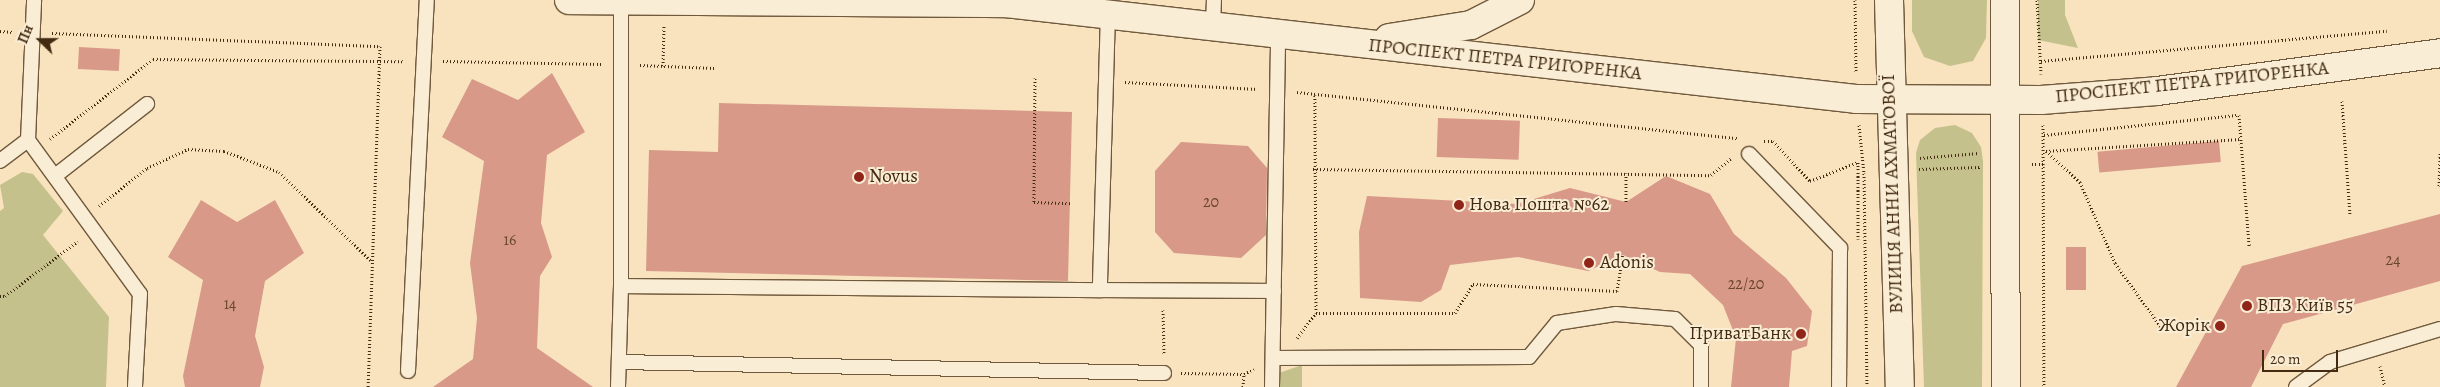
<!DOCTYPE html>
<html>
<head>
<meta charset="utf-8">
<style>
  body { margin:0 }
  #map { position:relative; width:2440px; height:387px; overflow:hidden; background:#f8e3be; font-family:Alegreya,serif }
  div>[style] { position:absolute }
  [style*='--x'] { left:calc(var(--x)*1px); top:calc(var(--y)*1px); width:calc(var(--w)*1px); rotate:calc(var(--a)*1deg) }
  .green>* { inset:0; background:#c5c18c }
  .building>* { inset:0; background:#d89988; transform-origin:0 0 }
  .path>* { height:3px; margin-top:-1.5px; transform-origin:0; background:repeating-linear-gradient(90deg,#422b11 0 1px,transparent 0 3.5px) }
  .roads { filter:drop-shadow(1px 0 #70593c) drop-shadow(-1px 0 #70593c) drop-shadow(0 1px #70593c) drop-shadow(0 -1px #70593c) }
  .service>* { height:14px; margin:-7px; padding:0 7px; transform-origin:7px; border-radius:7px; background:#faedd5 }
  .secondary>* { height:28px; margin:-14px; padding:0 14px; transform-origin:14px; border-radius:14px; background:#faedd5 }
  .dots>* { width:14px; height:14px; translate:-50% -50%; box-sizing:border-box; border:2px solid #faedd5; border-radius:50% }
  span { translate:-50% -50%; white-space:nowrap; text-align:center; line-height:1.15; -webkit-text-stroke:4px #faedd5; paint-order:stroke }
  .number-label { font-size:16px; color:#68462f }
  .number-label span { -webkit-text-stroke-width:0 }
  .street-label { font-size:19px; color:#422b11 }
  .poi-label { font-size:19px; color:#422b11 }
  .left { translate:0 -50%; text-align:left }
  .right { translate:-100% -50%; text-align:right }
  .north { position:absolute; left:15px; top:15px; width:50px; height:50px; -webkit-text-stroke:4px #faedd5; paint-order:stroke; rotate:292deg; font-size:14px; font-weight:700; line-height:20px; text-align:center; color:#422b11 }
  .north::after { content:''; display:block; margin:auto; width:18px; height:22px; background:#422b11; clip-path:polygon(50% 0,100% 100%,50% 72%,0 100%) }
  .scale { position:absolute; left:2262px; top:350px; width:76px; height:22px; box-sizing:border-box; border:2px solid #422b11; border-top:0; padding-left:6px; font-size:15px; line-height:18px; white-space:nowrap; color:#422b11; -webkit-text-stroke:4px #faedd5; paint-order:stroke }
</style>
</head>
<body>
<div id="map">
  <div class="green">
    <i style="clip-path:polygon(1912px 0,1987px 0,1986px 38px,1973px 61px,1950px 66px,1924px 57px,1912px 31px)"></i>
    <i style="clip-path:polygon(2038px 0,2065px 0,2065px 15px,2078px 48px,2038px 40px)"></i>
    <i style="clip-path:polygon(1955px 125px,1972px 133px,1981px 147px,1983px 161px,1982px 387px,1924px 387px,1916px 153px,1920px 140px,1935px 128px)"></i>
    <i style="clip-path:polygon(22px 172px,33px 174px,63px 211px,43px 235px,109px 317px,106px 387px,0 387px,0 211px,4px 208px,0 185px)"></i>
    <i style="clip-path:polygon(1302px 365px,1302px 387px,1277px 387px,1279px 373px)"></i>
  </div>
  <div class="building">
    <i style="left:79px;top:47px;width:41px;height:22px;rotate:3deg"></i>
    <i style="clip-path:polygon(552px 73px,585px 132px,547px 155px,541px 223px,552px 257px,540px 276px,537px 348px,593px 387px,433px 387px,473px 359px,477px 318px,470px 263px,484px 161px,442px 137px,472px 79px,518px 100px)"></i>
    <i style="clip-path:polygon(719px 103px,1072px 112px,1068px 281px,646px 271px,649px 150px,718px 152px)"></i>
    <i style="left:1438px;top:118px;width:82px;height:39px;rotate:2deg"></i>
    <i style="left:2219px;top:141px;width:21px;height:122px;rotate:85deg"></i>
    <i style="clip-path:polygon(1181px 142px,1248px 146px,1267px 168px,1266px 235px,1241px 258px,1174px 253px,1155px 232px,1155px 171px)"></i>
    <i style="clip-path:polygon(1666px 176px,1710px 194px,1734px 234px,1786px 278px,1812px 311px,1807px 346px,1792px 351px,1789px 387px,1731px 387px,1736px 338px,1723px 305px,1690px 274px,1660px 272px,1623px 255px,1588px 271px,1518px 257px,1450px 265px,1441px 290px,1421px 302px,1360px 298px,1359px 232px,1367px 196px,1517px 204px,1570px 188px,1626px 202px)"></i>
    <i style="clip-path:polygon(201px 200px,237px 222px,275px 200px,304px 253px,265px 281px,255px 336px,264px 367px,260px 387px,185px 387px,183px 376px,203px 280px,168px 257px)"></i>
    <i style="clip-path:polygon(2440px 214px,2440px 281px,2283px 324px,2251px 387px,2176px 387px,2242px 266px)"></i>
    <i style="left:2066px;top:247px;width:20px;height:43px"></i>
  </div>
  <div class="path">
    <i style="--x:1855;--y:0;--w:72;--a:89.2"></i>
    <i style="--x:2037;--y:0;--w:74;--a:86.9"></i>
    <i style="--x:0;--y:31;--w:13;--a:4"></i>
    <i style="--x:52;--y:33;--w:328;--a:2.3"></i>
    <i style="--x:380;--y:46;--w:341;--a:92"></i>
    <i style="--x:443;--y:61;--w:159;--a:1.1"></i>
    <i style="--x:2041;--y:61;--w:347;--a:-5"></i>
    <i style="--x:640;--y:65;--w:75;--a:2.3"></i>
    <i style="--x:663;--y:66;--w:40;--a:-88.6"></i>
    <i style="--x:1035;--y:78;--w:124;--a:90.5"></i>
    <i style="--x:1034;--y:202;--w:36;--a:2"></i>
    <i style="--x:1125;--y:82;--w:133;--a:3"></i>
    <i style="--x:1297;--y:92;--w:443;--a:6"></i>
    <i style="--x:2342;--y:101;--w:113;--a:86"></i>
    <i style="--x:1859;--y:125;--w:48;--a:84.1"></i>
    <i style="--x:1864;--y:173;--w:214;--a:89.2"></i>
    <i style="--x:2043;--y:125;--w:262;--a:89.8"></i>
    <i style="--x:2044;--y:135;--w:196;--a:-5.9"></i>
    <i style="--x:2239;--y:115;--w:131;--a:85.6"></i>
    <i style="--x:50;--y:139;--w:130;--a:-37.8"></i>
    <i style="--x:153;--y:59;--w:251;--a:0.5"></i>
    <i style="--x:1764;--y:141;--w:9;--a:0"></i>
    <i style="--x:1773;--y:141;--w:54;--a:47.2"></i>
    <i style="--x:1810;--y:181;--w:52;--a:-21.6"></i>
    <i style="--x:1858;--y:162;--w:77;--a:90"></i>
    <i style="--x:2046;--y:151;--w:46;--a:42.4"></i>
    <i style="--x:2080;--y:182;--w:88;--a:66.6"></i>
    <i style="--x:2115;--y:263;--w:82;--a:54.4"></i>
    <i style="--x:2046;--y:151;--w:195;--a:-3.5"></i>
    <i style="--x:1920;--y:158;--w:59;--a:-4.8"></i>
    <i style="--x:2032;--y:164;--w:14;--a:0"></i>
    <i style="--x:1313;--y:169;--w:398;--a:0.9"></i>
    <i style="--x:1711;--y:175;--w:26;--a:-40"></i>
    <i style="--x:1919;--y:169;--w:61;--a:-1.9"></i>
    <i style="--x:1626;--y:173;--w:29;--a:90"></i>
    <i style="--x:2439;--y:186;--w:35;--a:-88"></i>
    <i style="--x:99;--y:206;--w:61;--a:-38.4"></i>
    <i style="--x:147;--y:168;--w:45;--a:-24.9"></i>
    <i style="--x:188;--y:149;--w:36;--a:3"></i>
    <i style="--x:224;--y:151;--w:59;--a:20.9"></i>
    <i style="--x:279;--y:172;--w:127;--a:44"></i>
    <i style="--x:0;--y:296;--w:5;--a:0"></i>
    <i style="--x:5;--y:296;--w:91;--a:-37"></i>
    <i style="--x:1163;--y:310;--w:44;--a:88.7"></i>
    <i style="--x:1316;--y:313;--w:139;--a:0"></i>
    <i style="--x:1455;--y:313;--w:34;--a:-58"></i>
    <i style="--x:1473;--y:284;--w:144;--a:2.8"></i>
    <i style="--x:1617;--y:291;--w:36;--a:-81"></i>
    <i style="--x:1297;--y:338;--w:31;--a:-53"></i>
    <i style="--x:1316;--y:313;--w:218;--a:-90.3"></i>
    <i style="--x:2380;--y:366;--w:22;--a:77"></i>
    <i style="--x:1181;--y:373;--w:63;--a:0.9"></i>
    <i style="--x:1244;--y:374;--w:11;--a:-27"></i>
    <i style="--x:1243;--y:387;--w:13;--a:-86"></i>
  </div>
  <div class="roads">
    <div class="service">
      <i style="--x:621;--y:1;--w:285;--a:90"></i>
      <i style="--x:621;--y:286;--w:479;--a:0.5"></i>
      <i style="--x:1108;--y:13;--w:277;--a:91.7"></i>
      <i style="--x:1100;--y:290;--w:174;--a:0.3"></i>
      <i style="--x:1213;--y:27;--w:27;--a:-88"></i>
      <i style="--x:28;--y:140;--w:190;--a:54"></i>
      <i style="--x:140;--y:294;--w:93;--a:93.1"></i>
      <i style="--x:1749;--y:154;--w:131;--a:45.9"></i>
      <i style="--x:1840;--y:248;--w:139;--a:90.4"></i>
      <i style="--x:0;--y:161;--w:35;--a:-37"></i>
      <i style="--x:28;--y:140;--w:140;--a:-87.5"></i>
      <i style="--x:55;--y:176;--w:117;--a:-38"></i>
      <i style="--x:1273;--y:358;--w:256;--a:-0.2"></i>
      <i style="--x:1529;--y:357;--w:44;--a:-50.5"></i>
      <i style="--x:1557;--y:323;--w:60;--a:-8.7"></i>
      <i style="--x:1616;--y:314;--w:59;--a:4.8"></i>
      <i style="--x:1675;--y:319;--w:37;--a:45"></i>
      <i style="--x:1701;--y:345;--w:42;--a:90"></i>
      <i style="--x:619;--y:362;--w:545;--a:1.16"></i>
      <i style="--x:408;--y:371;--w:371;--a:-87.1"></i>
      <i style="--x:618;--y:387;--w:101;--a:-88.3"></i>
      <i style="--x:1272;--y:387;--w:352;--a:-89"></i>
      <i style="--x:2296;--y:387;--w:42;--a:-36.3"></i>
      <i style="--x:2330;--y:362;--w:115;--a:-16.7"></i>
    </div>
    <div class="secondary">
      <i style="--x:569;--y:0;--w:437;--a:0.4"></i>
      <i style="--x:1006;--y:3;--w:855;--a:6.44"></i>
      <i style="--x:1856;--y:99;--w:185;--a:0.3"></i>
      <i style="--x:2041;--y:100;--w:116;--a:-4.4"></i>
      <i style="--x:2157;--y:91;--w:286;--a:-7.6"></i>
      <i style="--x:1889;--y:0;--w:387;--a:88.4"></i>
      <i style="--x:2005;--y:0;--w:387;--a:89.9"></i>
      <i style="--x:1389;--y:38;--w:83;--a:-9"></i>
      <i style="--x:1471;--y:25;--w:55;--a:-27"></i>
    </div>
  </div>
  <div class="dots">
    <i style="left:859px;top:177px;background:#8f2418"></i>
    <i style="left:1459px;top:205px;background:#8f2418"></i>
    <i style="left:1589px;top:263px;background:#8f2418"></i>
    <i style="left:2247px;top:306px;background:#8f2418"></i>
    <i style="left:2220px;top:326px;background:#8f2418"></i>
    <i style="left:1801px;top:334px;background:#8f2418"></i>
  </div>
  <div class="number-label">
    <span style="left:1211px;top:202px">20</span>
    <span style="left:510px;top:240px">16</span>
    <span style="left:2393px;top:260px">24</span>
    <span style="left:1746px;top:284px">22/20</span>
    <span style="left:230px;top:304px">14</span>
  </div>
  <div class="street-label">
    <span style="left:1505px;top:60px;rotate:6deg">ПРОСПЕКТ ПЕТРА ГРИГОРЕНКА</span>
    <span style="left:2192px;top:83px;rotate:-6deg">ПРОСПЕКТ ПЕТРА ГРИГОРЕНКА</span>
    <span style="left:1893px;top:194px;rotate:-92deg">ВУЛИЦЯ АННИ АХМАТОВОЇ</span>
  </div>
  <div class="poi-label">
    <span class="left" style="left:869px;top:177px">Novus</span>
    <span class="left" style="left:1469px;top:205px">Нова Пошта №62</span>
    <span class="left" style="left:1600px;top:263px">Adonis</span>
    <span class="left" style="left:2257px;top:306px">ВПЗ Київ 55</span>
    <span class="right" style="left:2210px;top:326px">Жорік</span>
    <span class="right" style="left:1791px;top:334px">ПриватБанк</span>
  </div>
  <div class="north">Пн</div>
  <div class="scale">20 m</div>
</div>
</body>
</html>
